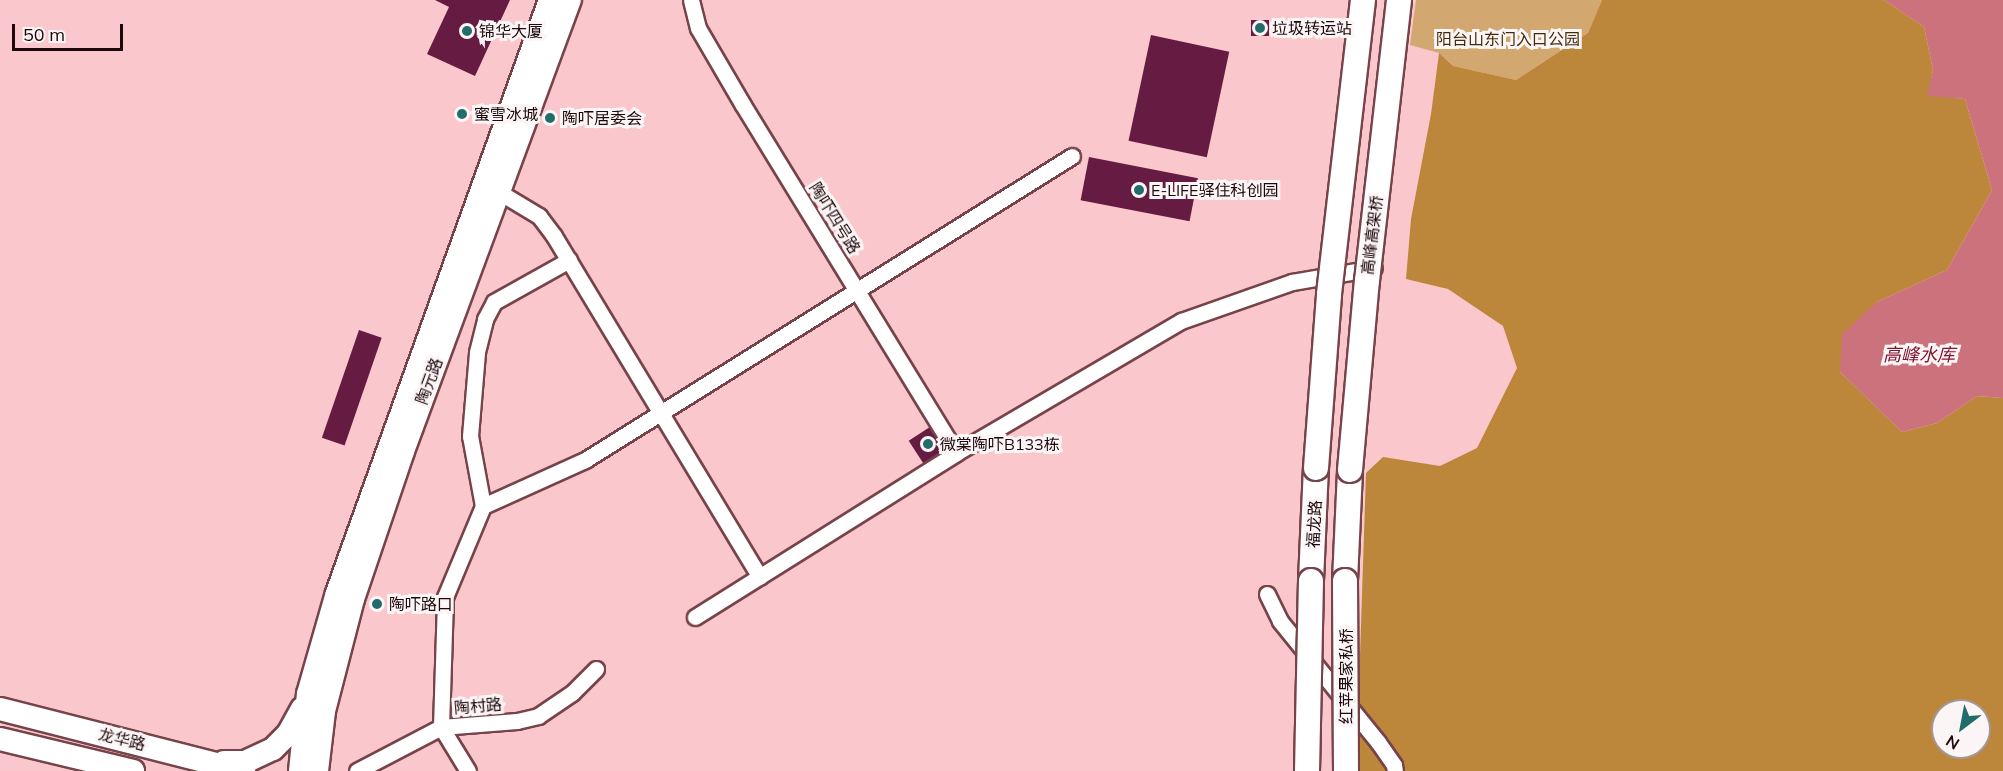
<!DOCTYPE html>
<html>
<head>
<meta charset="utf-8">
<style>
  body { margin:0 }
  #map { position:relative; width:2003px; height:771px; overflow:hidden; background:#fac8cc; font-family:Mulish,"Noto Sans SC",sans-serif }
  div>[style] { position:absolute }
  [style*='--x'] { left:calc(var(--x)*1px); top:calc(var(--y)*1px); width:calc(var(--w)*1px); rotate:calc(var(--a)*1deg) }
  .green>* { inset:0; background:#d3a770 }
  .forest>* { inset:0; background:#bd873b }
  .water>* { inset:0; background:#cb727d }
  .building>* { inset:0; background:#661c42; transform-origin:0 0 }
  .roads { filter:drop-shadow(2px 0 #77434a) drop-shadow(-2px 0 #77434a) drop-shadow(0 2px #77434a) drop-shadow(0 -2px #77434a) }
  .minor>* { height:15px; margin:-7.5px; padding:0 7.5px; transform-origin:7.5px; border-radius:7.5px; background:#fff }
  .primary>* { height:22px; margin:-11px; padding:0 11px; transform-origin:11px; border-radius:11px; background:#fff }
  .trunk>* { height:24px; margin:-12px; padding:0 12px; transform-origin:12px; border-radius:12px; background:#fff }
  .bridges { filter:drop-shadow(2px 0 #77434a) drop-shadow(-2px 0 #77434a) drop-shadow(0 2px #77434a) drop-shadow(0 -2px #77434a) }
  .trunk-bridge>* { height:24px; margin:-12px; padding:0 12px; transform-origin:12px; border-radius:12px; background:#fff }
  .dots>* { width:16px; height:16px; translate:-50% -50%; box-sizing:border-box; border:3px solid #fcf5f6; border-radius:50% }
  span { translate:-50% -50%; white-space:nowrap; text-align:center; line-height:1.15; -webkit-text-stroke:6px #fcf5f6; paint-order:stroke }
  .poi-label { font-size:16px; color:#1d090c }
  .left { translate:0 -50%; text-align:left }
  .park-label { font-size:16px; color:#432c0b }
  .street-label { font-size:16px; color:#1d090c }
  .water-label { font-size:18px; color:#821531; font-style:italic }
  .north { position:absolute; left:1931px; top:699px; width:60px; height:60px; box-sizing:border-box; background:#fcf5f6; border:2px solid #a39798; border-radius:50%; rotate:212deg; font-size:16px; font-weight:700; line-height:24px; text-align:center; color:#1d090c }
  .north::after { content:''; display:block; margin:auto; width:21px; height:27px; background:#226d6b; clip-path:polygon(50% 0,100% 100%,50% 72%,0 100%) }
  .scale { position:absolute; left:12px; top:24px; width:111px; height:27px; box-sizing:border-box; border:3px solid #1d090c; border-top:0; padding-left:8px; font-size:18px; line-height:21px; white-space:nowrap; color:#1d090c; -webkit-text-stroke:4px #fcf5f6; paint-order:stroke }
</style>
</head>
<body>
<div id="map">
  <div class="green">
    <i style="clip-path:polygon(1416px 0,1602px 0,1588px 33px,1516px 80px,1453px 66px,1439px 53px,1410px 45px)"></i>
  </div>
  <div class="forest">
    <i style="clip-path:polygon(evenodd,1602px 0,1884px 0,1924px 27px,1933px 70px,1928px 95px,1965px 99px,1992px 190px,1947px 270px,1877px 302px,1840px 372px,1902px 432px,1937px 423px,1977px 396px,2003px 398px,2003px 771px,1360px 771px,1359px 685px,1366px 473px,1383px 457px,1440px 466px,1477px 448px,1517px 368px,1503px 326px,1448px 289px,1406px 279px,1411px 219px,1431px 114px,1439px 53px,1453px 66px,1516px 80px,1588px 33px,1602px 0,1943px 711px,1979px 711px,1979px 747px,1943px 747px,1943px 711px)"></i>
  </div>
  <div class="water">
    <i style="clip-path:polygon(1884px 0,2003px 0,2003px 398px,1977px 396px,1937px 423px,1902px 432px,1840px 372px,1842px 334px,1877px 302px,1947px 270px,1992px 190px,1965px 99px,1927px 96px,1933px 70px,1924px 27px)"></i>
  </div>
  <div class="building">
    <i style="clip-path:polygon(435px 0,510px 0,475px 76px,427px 54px,449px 7px)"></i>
    <i style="left:1251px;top:20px;width:18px;height:16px"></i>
    <i style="left:1151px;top:35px;width:80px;height:108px;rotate:12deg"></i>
    <i style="left:1089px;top:157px;width:111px;height:44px;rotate:11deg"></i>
    <i style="left:359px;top:330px;width:24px;height:114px;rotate:19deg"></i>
    <i style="left:933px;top:425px;width:27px;height:29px;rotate:57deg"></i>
  </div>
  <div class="roads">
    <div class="minor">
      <i style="--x:691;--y:0;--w:29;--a:76"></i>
      <i style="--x:698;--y:28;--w:89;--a:59.7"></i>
      <i style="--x:743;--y:105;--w:408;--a:58.5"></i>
      <i style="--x:499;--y:192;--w:47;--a:31"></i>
      <i style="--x:539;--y:216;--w:25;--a:53"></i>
      <i style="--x:554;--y:236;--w:398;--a:58.9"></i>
      <i style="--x:483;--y:506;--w:112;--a:-24.3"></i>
      <i style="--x:585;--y:460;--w:574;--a:-31.97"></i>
      <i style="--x:1267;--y:594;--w:30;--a:64"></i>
      <i style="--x:1280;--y:621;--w:156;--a:51"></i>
      <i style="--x:1378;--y:742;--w:28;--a:55"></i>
      <i style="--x:1394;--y:765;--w:6;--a:81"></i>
      <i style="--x:695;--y:617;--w:308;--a:-32.1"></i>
      <i style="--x:956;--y:453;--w:261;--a:-30.4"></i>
      <i style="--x:1181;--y:321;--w:118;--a:-19.4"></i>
      <i style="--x:1292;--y:282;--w:83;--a:-9.7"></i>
      <i style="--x:357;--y:771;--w:95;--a:-27.6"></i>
      <i style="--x:441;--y:727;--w:76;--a:-4.5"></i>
      <i style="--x:517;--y:721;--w:22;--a:-13"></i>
      <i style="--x:538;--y:716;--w:41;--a:-34.1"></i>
      <i style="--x:572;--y:693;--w:34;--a:-45"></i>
      <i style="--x:468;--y:771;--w:52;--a:-121.5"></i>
      <i style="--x:441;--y:727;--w:130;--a:-88.2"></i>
      <i style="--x:445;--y:597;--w:99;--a:-67.3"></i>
      <i style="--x:483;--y:506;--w:71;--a:-100.5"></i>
      <i style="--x:470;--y:436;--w:84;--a:-85.2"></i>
      <i style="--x:477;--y:352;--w:34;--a:-76"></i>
      <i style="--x:485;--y:319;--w:19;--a:-62"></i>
      <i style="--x:494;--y:302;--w:86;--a:-29.2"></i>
    </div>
    <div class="primary">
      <i style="--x:0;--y:709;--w:252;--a:14.3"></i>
      <i style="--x:0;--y:739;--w:137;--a:13.5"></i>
      <i style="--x:224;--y:762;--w:21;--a:0"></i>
      <i style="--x:245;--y:762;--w:31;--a:-25"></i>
      <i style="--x:273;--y:749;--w:21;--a:-45"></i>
      <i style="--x:288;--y:734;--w:29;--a:-61"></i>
      <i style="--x:300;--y:771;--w:77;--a:-84.1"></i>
      <i style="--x:308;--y:694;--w:105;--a:-74"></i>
      <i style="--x:337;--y:593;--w:630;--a:-70.24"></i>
      <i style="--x:317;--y:771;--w:60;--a:-83.3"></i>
      <i style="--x:324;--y:711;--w:116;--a:-75.5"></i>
      <i style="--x:353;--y:599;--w:156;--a:-71.3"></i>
      <i style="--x:403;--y:451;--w:481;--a:-69.7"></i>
    </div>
    <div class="trunk">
      <i style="--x:1311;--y:581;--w:113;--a:-87.5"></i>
      <i style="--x:1345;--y:581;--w:111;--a:-87.4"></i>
    </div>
  </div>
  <div class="bridges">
    <div class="trunk-bridge">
      <i style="--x:1316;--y:468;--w:174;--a:-85.7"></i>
      <i style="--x:1329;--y:294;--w:296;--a:-83.4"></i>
      <i style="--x:1350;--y:470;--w:190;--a:-84.9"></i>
      <i style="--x:1367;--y:281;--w:283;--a:-83.5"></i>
      <i style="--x:1345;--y:581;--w:190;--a:89.7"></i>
      <i style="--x:1307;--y:771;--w:190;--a:-88.8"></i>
    </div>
  </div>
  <div class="dots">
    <i style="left:1260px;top:28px;background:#226d6b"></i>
    <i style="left:467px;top:31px;background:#226d6b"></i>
    <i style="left:462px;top:114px;background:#226d6b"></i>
    <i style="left:550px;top:118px;background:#226d6b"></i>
    <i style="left:1139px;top:190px;background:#226d6b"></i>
    <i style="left:928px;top:444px;background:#226d6b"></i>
    <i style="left:377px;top:604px;background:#226d6b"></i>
  </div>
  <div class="poi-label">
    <span class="left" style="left:1272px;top:28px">垃圾转运站</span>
    <span class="left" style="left:479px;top:31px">锦华大厦</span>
    <span class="left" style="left:474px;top:114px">蜜雪冰城</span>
    <span class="left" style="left:562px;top:118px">陶吓居委会</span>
    <span class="left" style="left:1151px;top:190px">E-LIFE驿住科创园</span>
    <span class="left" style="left:940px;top:444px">微棠陶吓B133栋</span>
    <span class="left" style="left:389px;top:604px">陶吓路口</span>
  </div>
  <div class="park-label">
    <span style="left:1508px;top:39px">阳台山东门入口公园</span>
  </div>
  <div class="street-label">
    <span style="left:835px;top:218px;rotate:58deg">陶吓四号路</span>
    <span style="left:1372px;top:235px;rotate:-83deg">高峰高架桥</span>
    <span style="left:429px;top:381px;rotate:-70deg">陶元路</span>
    <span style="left:1314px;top:524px;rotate:-87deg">福龙路</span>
    <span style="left:1346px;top:676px;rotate:-90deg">红苹果家私桥</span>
    <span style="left:478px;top:706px;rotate:-5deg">陶村路</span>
    <span style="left:122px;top:739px;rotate:14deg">龙华路</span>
  </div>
  <div class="water-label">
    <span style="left:1919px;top:355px">高峰水库</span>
  </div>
  <div class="north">N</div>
  <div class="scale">50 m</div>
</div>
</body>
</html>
